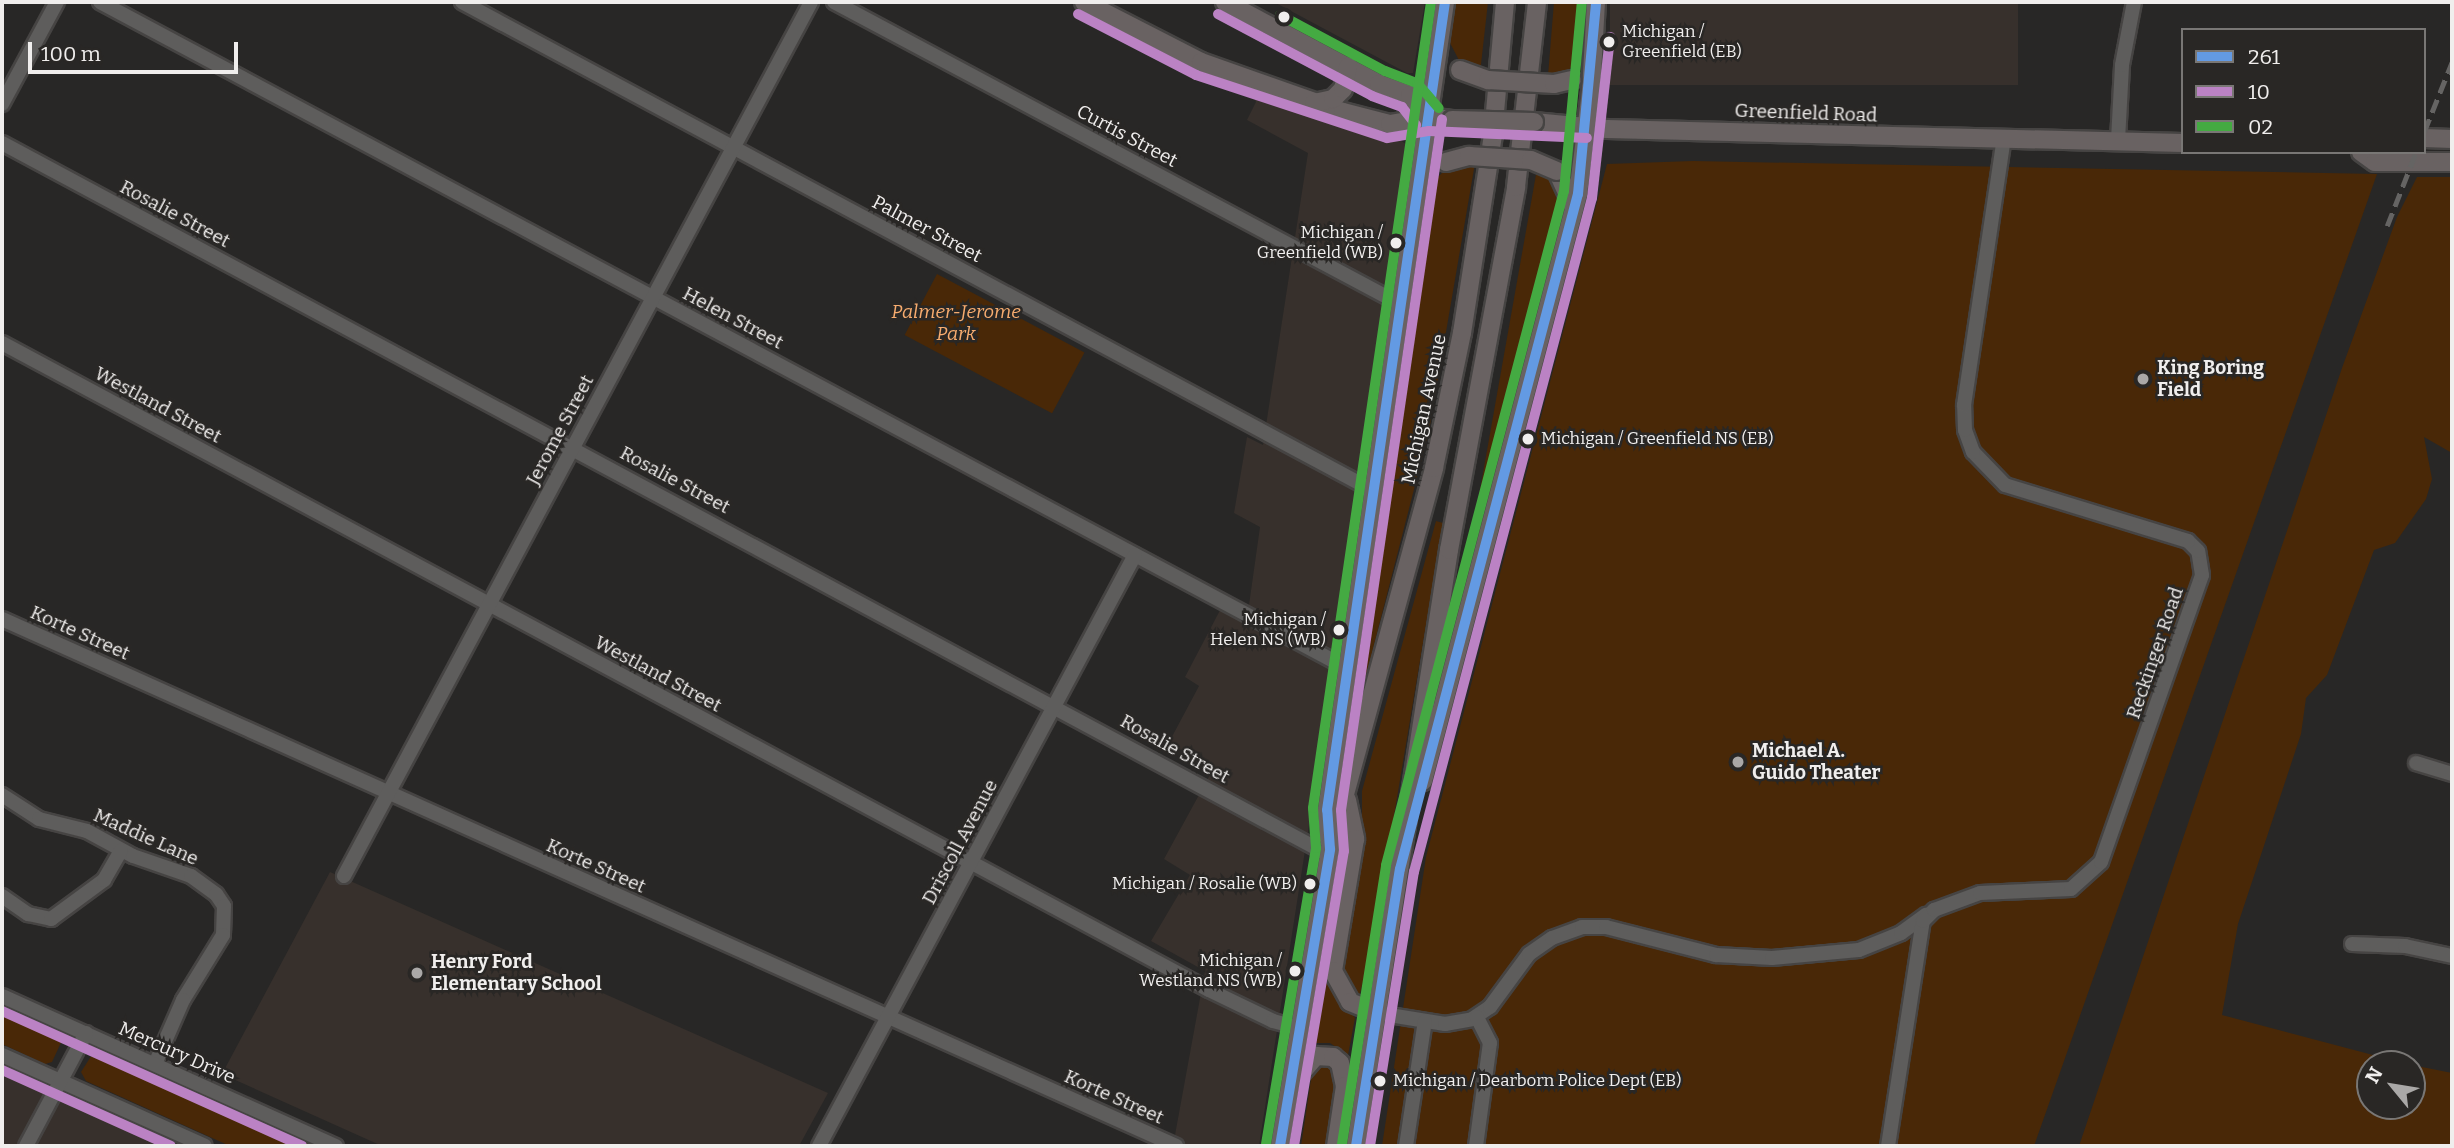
<!DOCTYPE html>
<html>
<head>
<meta charset="utf-8">
<style>
  body { margin:0 }
  #map { position:relative; width:2454px; height:1148px; overflow:hidden; background:#282726; font-family:Bitter,serif }
  div>[style] { position:absolute }
  [style*='--x'] { left:calc(var(--x)*1px); top:calc(var(--y)*1px); width:calc(var(--w)*1px); rotate:calc(var(--a)*1deg) }
  .built>* { inset:0; background:#37302c; transform-origin:0 0 }
  .green>* { inset:0; background:#492807; transform-origin:0 0 }
  .roads { filter:drop-shadow(2px 0 #464443) drop-shadow(-2px 0 #464443) drop-shadow(0 2px #464443) drop-shadow(0 -2px #464443) }
  .minor>* { height:14px; margin:-7px; padding:0 7px; transform-origin:7px; border-radius:7px; background:#5e5d5c }
  .major>* { height:18px; margin:-9px; padding:0 9px; transform-origin:9px; border-radius:9px; background:#696262 }
  .rail>* { height:4.5px; margin-top:-2.25px; transform-origin:0; background:repeating-linear-gradient(90deg,#656463 0 14px,transparent 0 21px) }
  .bridges { filter:drop-shadow(2px 0 #464443) drop-shadow(-2px 0 #464443) drop-shadow(0 2px #464443) drop-shadow(0 -2px #464443) }
  .major-bridge>* { height:18px; margin:-9px; padding:0 9px; transform-origin:9px; border-radius:9px; background:#696262 }
  .bus-1>* { height:10px; margin:-5px; padding:0 5px; transform-origin:5px; border-radius:5px; background:#639ae3 }
  .bus-2>* { height:10px; margin:-5px; padding:0 5px; transform-origin:5px; border-radius:5px; background:#bb82c4 }
  .bus-3>* { height:10px; margin:-5px; padding:0 5px; transform-origin:5px; border-radius:5px; background:#44aa42 }
  .dots>* { width:19px; height:19px; translate:-50% -50%; box-sizing:border-box; border:4px solid #292725; border-radius:50% }
  span { translate:-50% -50%; white-space:nowrap; text-align:center; line-height:1.15; -webkit-text-stroke:5px #292725; paint-order:stroke }
  .bus-label { font-size:17px; color:#f0eeed }
  .left { translate:0 -50%; text-align:left }
  .right { translate:-100% -50%; text-align:right }
  .street-label { font-size:19px; color:#f0eeed }
  .park-label { font-size:19px; color:#f7ac6f; font-style:italic }
  .poi-label { font-size:19px; color:#f0eeed; font-weight:700 }
  .frame { position:absolute; inset:0; border:4px solid #f0eeed; pointer-events:none }
  .legend { position:absolute; left:2181px; top:28px; width:245px; height:126px; box-sizing:border-box; background:#292725; border:2px solid #797775; margin:0; padding:9px 12px; list-style:none; font-size:21px; color:#f0eeed }
  .legend li { display:flex; align-items:center; gap:14px; height:35px }
  .legend b { width:35px; border:2px solid #797775 }
  .north { position:absolute; left:2356px; top:1050px; width:70px; height:70px; box-sizing:border-box; background:#292725; border:2px solid #797775; border-radius:50%; rotate:300deg; font-size:19px; font-weight:700; line-height:28px; text-align:center; color:#f0eeed }
  .north::after { content:''; display:block; margin:auto; width:24px; height:32px; background:#aaa8a7; clip-path:polygon(50% 0,100% 100%,50% 72%,0 100%) }
  .scale { position:absolute; left:28px; top:42px; width:210px; height:32px; box-sizing:border-box; border:4px solid #f0eeed; border-top:0; padding-left:9px; font-size:21px; line-height:24px; white-space:nowrap; color:#f0eeed; -webkit-text-stroke:5px #292725; paint-order:stroke }
</style>
</head>
<body>
<div id="map">
  <div class="built">
    <i style="clip-path:polygon(1274px 2px,1425px 2px,1413px 73px,1407px 73px)"></i>
    <i style="left:1610px;top:2px;width:408px;height:83px"></i>
    <i style="clip-path:polygon(1251px 94px,1393px 135px,1407px 145px,1401px 234px,1259px 1146px,1173px 1146px,1205px 971px,1151px 941px,1190px 875px,1164px 859px,1212px 771px,1167px 746px,1199px 686px,1185px 677px,1228px 595px,1249px 605px,1260px 527px,1234px 513px,1247px 437px,1263px 445px,1308px 153px,1247px 120px,1256px 102px)"></i>
    <i style="clip-path:polygon(330px 872px,828px 1093px,799px 1146px,382px 1146px,222px 1074px)"></i>
    <i style="clip-path:polygon(2px 1067px,181px 1146px,2px 1146px)"></i>
  </div>
  <div class="green">
    <i style="clip-path:polygon(1453px 2px,1488px 2px,1480px 73px,1461px 64px,1449px 41px)"></i>
    <i style="clip-path:polygon(1554px 2px,1585px 2px,1584px 51px,1567px 72px,1548px 76px)"></i>
    <i style="clip-path:polygon(1693px 161px,2377px 174px,2034px 1146px,1382px 1146px,1426px 857px,1607px 164px)"></i>
    <i style="clip-path:polygon(1475px 163px,1429px 431px,1350px 738px,1346px 738px,1430px 193px,1436px 179px,1448px 167px)"></i>
    <i style="clip-path:polygon(1537px 169px,1556px 181px,1561px 212px,1461px 597px)"></i>
    <i style="clip-path:polygon(2417px 177px,2452px 177px,2452px 453px,2424px 437px,2432px 479px,2426px 499px,2395px 543px,2374px 550px,2327px 675px,2306px 698px,2301px 734px,2238px 924px,2222px 1015px,2407px 1064px,2370px 1064px,2370px 1106px,2412px 1106px,2412px 1065px,2452px 1073px,2452px 1146px,2079px 1146px,2342px 368px,2397px 217px)"></i>
    <i style="left:937px;top:274px;width:167px;height:69px;rotate:28deg"></i>
    <i style="clip-path:polygon(1436px 521px,1443px 523px,1372px 947px,1359px 997px,1340px 963px,1362px 831px,1362px 791px)"></i>
    <i style="clip-path:polygon(1327px 979px,1355px 1018px,1348px 1055px,1330px 1043px,1316px 1043px)"></i>
    <i style="clip-path:polygon(2px 1003px,65px 1034px,52px 1062px,45px 1064px,2px 1044px)"></i>
    <i style="clip-path:polygon(97px 1047px,102px 1047px,322px 1146px,230px 1146px,86px 1081px,81px 1072px)"></i>
    <i style="clip-path:polygon(1324px 1064px,1339px 1075px,1329px 1146px,1301px 1146px,1312px 1073px)"></i>
  </div>
  <div class="roads">
    <div class="minor">
      <i style="--x:100;--y:2;--w:1414;--a:28.11"></i>
      <i style="--x:462;--y:2;--w:1035;--a:28.2"></i>
      <i style="--x:834;--y:2;--w:644;--a:28.08"></i>
      <i style="--x:2;--y:104;--w:116;--a:-61.7"></i>
      <i style="--x:2118;--y:140;--w:75;--a:-86.9"></i>
      <i style="--x:2122;--y:65;--w:64;--a:-79.2"></i>
      <i style="--x:2;--y:143;--w:1506;--a:28.22"></i>
      <i style="--x:2;--y:343;--w:1369;--a:28.19"></i>
      <i style="--x:1209;--y:990;--w:71;--a:25.8"></i>
      <i style="--x:1273;--y:1021;--w:28;--a:15"></i>
      <i style="--x:2;--y:619;--w:1287;--a:24.17"></i>
      <i style="--x:2416;--y:763;--w:38;--a:17"></i>
      <i style="--x:2;--y:795;--w:44;--a:33"></i>
      <i style="--x:39;--y:819;--w:49;--a:14"></i>
      <i style="--x:87;--y:831;--w:52;--a:28.5"></i>
      <i style="--x:133;--y:856;--w:61;--a:19"></i>
      <i style="--x:191;--y:876;--w:31;--a:36"></i>
      <i style="--x:216;--y:894;--w:14;--a:56"></i>
      <i style="--x:224;--y:906;--w:29;--a:92"></i>
      <i style="--x:223;--y:935;--w:76;--a:121.6"></i>
      <i style="--x:183;--y:1000;--w:70;--a:113.6"></i>
      <i style="--x:344;--y:876;--w:991;--a:-61.88"></i>
      <i style="--x:2;--y:896;--w:32;--a:35"></i>
      <i style="--x:28;--y:914;--w:24;--a:12"></i>
      <i style="--x:51;--y:919;--w:66;--a:-36.3"></i>
      <i style="--x:104;--y:880;--w:34;--a:-60"></i>
      <i style="--x:2352;--y:944;--w:53;--a:2.2"></i>
      <i style="--x:2405;--y:946;--w:48;--a:12"></i>
      <i style="--x:2;--y:996;--w:366;--a:24.2"></i>
      <i style="--x:1377;--y:1013;--w:69;--a:9.2"></i>
      <i style="--x:1445;--y:1024;--w:27;--a:-10"></i>
      <i style="--x:1472;--y:1019;--w:22;--a:-34"></i>
      <i style="--x:1490;--y:1007;--w:66;--a:-53.7"></i>
      <i style="--x:1529;--y:954;--w:28;--a:-35"></i>
      <i style="--x:1552;--y:938;--w:32;--a:-20"></i>
      <i style="--x:1582;--y:927;--w:24;--a:0"></i>
      <i style="--x:1606;--y:927;--w:114;--a:14.3"></i>
      <i style="--x:1716;--y:955;--w:56;--a:3.1"></i>
      <i style="--x:1772;--y:958;--w:87;--a:-5.3"></i>
      <i style="--x:1859;--y:950;--w:45;--a:-22"></i>
      <i style="--x:1901;--y:933;--w:31;--a:-36"></i>
      <i style="--x:2;--y:1055;--w:222;--a:24.1"></i>
      <i style="--x:26;--y:1146;--w:128;--a:-62"></i>
      <i style="--x:819;--y:1146;--w:670;--a:-61.87"></i>
      <i style="--x:1406;--y:1146;--w:126;--a:-81.4"></i>
      <i style="--x:1476;--y:1146;--w:104;--a:-82.3"></i>
      <i style="--x:1490;--y:1043;--w:29;--a:-117"></i>
      <i style="--x:1888;--y:1146;--w:228;--a:-81.2"></i>
      <i style="--x:1923;--y:921;--w:16;--a:-45"></i>
      <i style="--x:1934;--y:910;--w:49;--a:-20.3"></i>
      <i style="--x:1980;--y:893;--w:91;--a:-2.5"></i>
      <i style="--x:2071;--y:889;--w:40;--a:-42"></i>
      <i style="--x:2101;--y:862;--w:304;--a:-70.6"></i>
      <i style="--x:2202;--y:575;--w:24;--a:-99"></i>
      <i style="--x:2198;--y:551;--w:14;--a:-135"></i>
      <i style="--x:2188;--y:541;--w:191;--a:-163"></i>
      <i style="--x:2005;--y:485;--w:46;--a:-134.1"></i>
      <i style="--x:1973;--y:452;--w:23;--a:-110"></i>
      <i style="--x:1965;--y:430;--w:25;--a:-92"></i>
      <i style="--x:1964;--y:405;--w:270;--a:-81.5"></i>
    </div>
    <div class="major">
      <i style="--x:1084;--y:2;--w:131;--a:27.1"></i>
      <i style="--x:1201;--y:62;--w:151;--a:19.4"></i>
      <i style="--x:1343;--y:112;--w:49;--a:14.3"></i>
      <i style="--x:1390;--y:124;--w:39;--a:-10"></i>
      <i style="--x:1428;--y:117;--w:24;--a:7"></i>
      <i style="--x:1225;--y:2;--w:174;--a:28"></i>
      <i style="--x:1379;--y:84;--w:33;--a:20"></i>
      <i style="--x:1410;--y:95;--w:28;--a:51"></i>
      <i style="--x:1314;--y:103;--w:19;--a:-12"></i>
      <i style="--x:1333;--y:99;--w:14;--a:-45"></i>
      <i style="--x:1343;--y:89;--w:23;--a:-77"></i>
      <i style="--x:1534;--y:122;--w:73;--a:5.5"></i>
      <i style="--x:1607;--y:129;--w:576;--a:1.39"></i>
      <i style="--x:2424;--y:138;--w:28;--a:2"></i>
      <i style="--x:2361;--y:152;--w:17;--a:36"></i>
      <i style="--x:2375;--y:162;--w:77;--a:0"></i>
      <i style="--x:1557;--y:171;--w:41;--a:65.3"></i>
      <i style="--x:1423;--y:781;--w:607;--a:-75.21"></i>
      <i style="--x:1578;--y:194;--w:104;--a:-82.8"></i>
      <i style="--x:1591;--y:91;--w:89;--a:-86.8"></i>
      <i style="--x:1347;--y:800;--w:40;--a:78"></i>
      <i style="--x:1355;--y:839;--w:134;--a:99.5"></i>
      <i style="--x:1333;--y:971;--w:35;--a:61"></i>
      <i style="--x:1350;--y:1002;--w:29;--a:22"></i>
      <i style="--x:1329;--y:840;--w:30;--a:-94"></i>
      <i style="--x:1327;--y:810;--w:817;--a:-81.69"></i>
      <i style="--x:1295;--y:1080;--w:32;--a:-49"></i>
      <i style="--x:1316;--y:1056;--w:17;--a:3"></i>
      <i style="--x:1333;--y:1057;--w:9;--a:41"></i>
      <i style="--x:1340;--y:1063;--w:24;--a:78"></i>
      <i style="--x:1345;--y:1086;--w:61;--a:98.5"></i>
      <i style="--x:1280;--y:1146;--w:301;--a:-80.4"></i>
      <i style="--x:1330;--y:849;--w:395;--a:-74.7"></i>
      <i style="--x:1434;--y:468;--w:138;--a:-78.3"></i>
      <i style="--x:1462;--y:333;--w:201;--a:-81.1"></i>
      <i style="--x:1493;--y:134;--w:133;--a:-84.8"></i>
      <i style="--x:1356;--y:1146;--w:603;--a:-81.13"></i>
      <i style="--x:1449;--y:550;--w:369;--a:-79.5"></i>
      <i style="--x:1516;--y:187;--w:186;--a:-83.5"></i>
    </div>
  </div>
  <div class="rail">
    <i style="--x:2424;--y:132;--w:75;--a:-68.2"></i>
    <i style="--x:2387;--y:226;--w:79;--a:-68.6"></i>
  </div>
  <div class="bridges">
    <div class="major-bridge">
      <i style="--x:1460;--y:70;--w:30;--a:20"></i>
      <i style="--x:1488;--y:80;--w:66;--a:3.5"></i>
      <i style="--x:1554;--y:84;--w:18;--a:-13"></i>
      <i style="--x:1452;--y:120;--w:82;--a:1.4"></i>
      <i style="--x:1446;--y:162;--w:24;--a:-15"></i>
      <i style="--x:1469;--y:156;--w:62;--a:3.7"></i>
      <i style="--x:1531;--y:160;--w:28;--a:23"></i>
    </div>
  </div>
  <div class="bus-1">
    <i style="--x:1280;--y:1146;--w:301;--a:-80.4"></i>
    <i style="--x:1330;--y:849;--w:39;--a:-94"></i>
    <i style="--x:1327;--y:810;--w:817;--a:-81.69"></i>
    <i style="--x:1356;--y:1146;--w:280;--a:-81"></i>
    <i style="--x:1400;--y:869;--w:698;--a:-75.23"></i>
    <i style="--x:1578;--y:194;--w:193;--a:-84.6"></i>
  </div>
  <div class="bus-2">
    <i style="--x:1078;--y:14;--w:133;--a:27.3"></i>
    <i style="--x:1196;--y:75;--w:201;--a:18.3"></i>
    <i style="--x:1387;--y:138;--w:43;--a:-9.5"></i>
    <i style="--x:1429;--y:131;--w:158;--a:2.5"></i>
    <i style="--x:1218;--y:14;--w:174;--a:28"></i>
    <i style="--x:1372;--y:96;--w:32;--a:20"></i>
    <i style="--x:1402;--y:107;--w:23;--a:52"></i>
    <i style="--x:2;--y:1011;--w:329;--a:24.2"></i>
    <i style="--x:2;--y:1070;--w:185;--a:24.2"></i>
    <i style="--x:1294;--y:1146;--w:299;--a:-80.4"></i>
    <i style="--x:1344;--y:851;--w:41;--a:-94.2"></i>
    <i style="--x:1341;--y:810;--w:698;--a:-81.68"></i>
    <i style="--x:1370;--y:1146;--w:278;--a:-80.9"></i>
    <i style="--x:1414;--y:872;--w:697;--a:-75.21"></i>
    <i style="--x:1592;--y:198;--w:162;--a:-83.6"></i>
  </div>
  <div class="bus-3">
    <i style="--x:1280;--y:15;--w:119;--a:28.1"></i>
    <i style="--x:1385;--y:71;--w:34;--a:21"></i>
    <i style="--x:1417;--y:83;--w:33;--a:49"></i>
    <i style="--x:1266;--y:1144;--w:300;--a:-80.4"></i>
    <i style="--x:1316;--y:848;--w:40;--a:-94.3"></i>
    <i style="--x:1313;--y:808;--w:815;--a:-81.67"></i>
    <i style="--x:1342;--y:1144;--w:282;--a:-81"></i>
    <i style="--x:1386;--y:865;--w:697;--a:-75.21"></i>
    <i style="--x:1564;--y:191;--w:190;--a:-84.6"></i>
  </div>
  <div class="dots">
    <i style="left:1284px;top:17px;background:#f0eeed"></i>
    <i style="left:1609px;top:42px;background:#f0eeed"></i>
    <i style="left:1396px;top:243px;background:#f0eeed"></i>
    <i style="left:2143px;top:379px;background:#aaa8a7"></i>
    <i style="left:1528px;top:439px;background:#f0eeed"></i>
    <i style="left:1339px;top:630px;background:#f0eeed"></i>
    <i style="left:1738px;top:762px;background:#aaa8a7"></i>
    <i style="left:1310px;top:884px;background:#f0eeed"></i>
    <i style="left:1295px;top:971px;background:#f0eeed"></i>
    <i style="left:417px;top:973px;background:#aaa8a7"></i>
    <i style="left:1380px;top:1081px;background:#f0eeed"></i>
  </div>
  <div class="bus-label">
    <span class="left" style="left:1622px;top:42px">Michigan /<br>Greenfield (EB)</span>
    <span class="right" style="left:1383px;top:243px">Michigan /<br>Greenfield (WB)</span>
    <span class="left" style="left:1541px;top:439px">Michigan / Greenfield NS (EB)</span>
    <span class="right" style="left:1326px;top:630px">Michigan /<br>Helen NS (WB)</span>
    <span class="right" style="left:1297px;top:884px">Michigan / Rosalie (WB)</span>
    <span class="right" style="left:1282px;top:971px">Michigan /<br>Westland NS (WB)</span>
    <span class="left" style="left:1393px;top:1081px">Michigan / Dearborn Police Dept (EB)</span>
  </div>
  <div class="street-label">
    <span style="left:1806px;top:113px;rotate:2deg">Greenfield Road</span>
    <span style="left:1127px;top:136px;rotate:28deg">Curtis Street</span>
    <span style="left:175px;top:214px;rotate:28deg">Rosalie Street</span>
    <span style="left:927px;top:229px;rotate:28deg">Palmer Street</span>
    <span style="left:733px;top:318px;rotate:28deg">Helen Street</span>
    <span style="left:158px;top:405px;rotate:28deg">Westland Street</span>
    <span style="left:1424px;top:409px;rotate:-78deg">Michigan Avenue</span>
    <span style="left:560px;top:430px;rotate:-62deg">Jerome Street</span>
    <span style="left:675px;top:480px;rotate:28deg">Rosalie Street</span>
    <span style="left:80px;top:633px;rotate:24deg">Korte Street</span>
    <span style="left:2155px;top:653px;rotate:-71deg">Reckinger Road</span>
    <span style="left:658px;top:674px;rotate:28deg">Westland Street</span>
    <span style="left:1175px;top:749px;rotate:29deg">Rosalie Street</span>
    <span style="left:146px;top:837px;rotate:24deg">Maddie Lane</span>
    <span style="left:960px;top:842px;rotate:-62deg">Driscoll Avenue</span>
    <span style="left:596px;top:866px;rotate:24deg">Korte Street</span>
    <span style="left:177px;top:1053px;rotate:24deg">Mercury Drive</span>
    <span style="left:1114px;top:1097px;rotate:24deg">Korte Street</span>
  </div>
  <div class="park-label">
    <span style="left:956px;top:323px">Palmer-Jerome<br>Park</span>
  </div>
  <div class="poi-label">
    <span class="left" style="left:2157px;top:379px">King Boring<br>Field</span>
    <span class="left" style="left:1752px;top:762px">Michael A.<br>Guido Theater</span>
    <span class="left" style="left:431px;top:973px">Henry Ford<br>Elementary School</span>
  </div>
  <div class="frame"></div>
  <ul class="legend">
  <li><b style="height:9px;background:#639ae3"></b>261</li>
  <li><b style="height:9px;background:#bb82c4"></b>10</li>
  <li><b style="height:9px;background:#44aa42"></b>02</li>
  </ul>
  <div class="north">N</div>
  <div class="scale">100 m</div>
</div>
</body>
</html>
